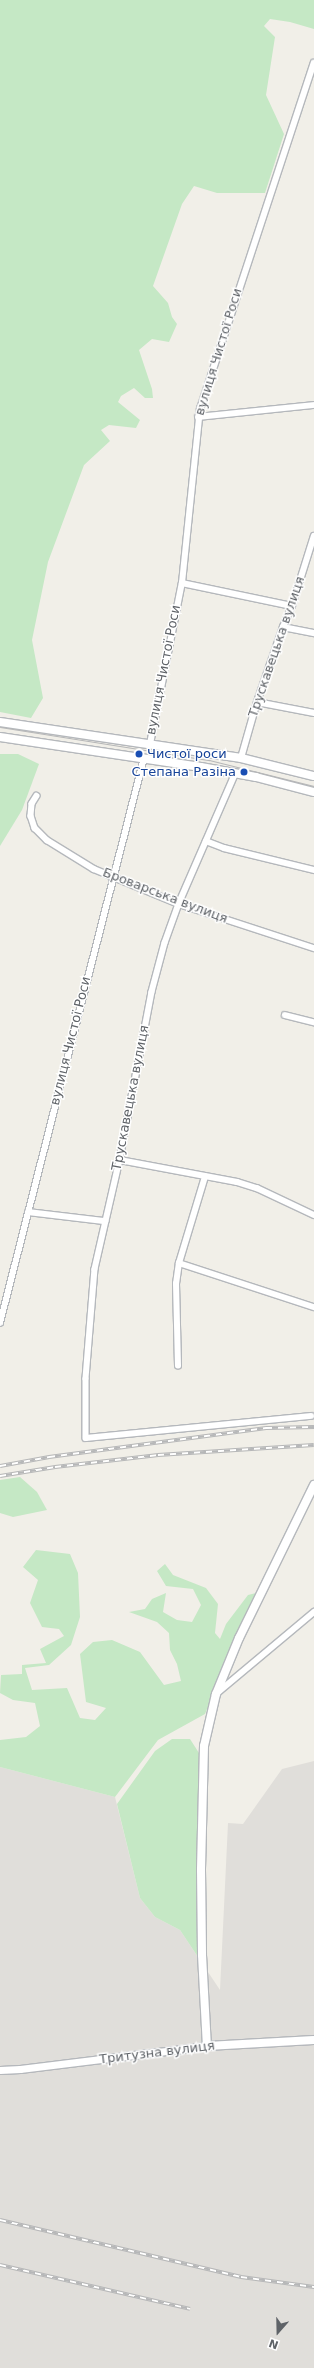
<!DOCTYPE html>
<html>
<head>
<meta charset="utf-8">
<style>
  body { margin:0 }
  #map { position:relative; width:314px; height:2368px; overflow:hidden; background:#f1efe8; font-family:"DejaVu Sans",sans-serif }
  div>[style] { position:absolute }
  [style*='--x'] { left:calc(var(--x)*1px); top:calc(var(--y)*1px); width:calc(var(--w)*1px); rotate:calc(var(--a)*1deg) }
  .industrial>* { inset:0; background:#e0deda }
  .green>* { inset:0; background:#c5e8c5 }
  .roads { filter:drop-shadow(1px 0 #b5b8bc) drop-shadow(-1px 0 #b5b8bc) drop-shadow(0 1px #b5b8bc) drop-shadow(0 -1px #b5b8bc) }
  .minor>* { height:5.5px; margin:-2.75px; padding:0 2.75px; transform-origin:2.75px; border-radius:2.75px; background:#fff }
  .tertiary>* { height:7px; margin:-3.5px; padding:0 3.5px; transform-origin:3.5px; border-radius:3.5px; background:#fff }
  .secondary>* { height:8px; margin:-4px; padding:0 4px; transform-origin:4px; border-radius:4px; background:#fff }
  .tram>* { height:1px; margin:-0.5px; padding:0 0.5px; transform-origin:0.5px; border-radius:0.5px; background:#b6b7b8 }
  .rail>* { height:3.5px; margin-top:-1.75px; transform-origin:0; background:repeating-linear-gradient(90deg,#fff 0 6px,#b6b7b8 0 12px); box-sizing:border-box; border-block:1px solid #b6b7b8 }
  .dots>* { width:11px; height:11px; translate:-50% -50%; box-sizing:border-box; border:2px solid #fff; border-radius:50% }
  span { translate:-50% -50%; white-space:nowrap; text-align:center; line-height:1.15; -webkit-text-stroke:3px #fff; paint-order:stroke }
  .street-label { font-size:13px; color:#5f6368 }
  .transit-label { font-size:13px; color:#164399 }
  .left { translate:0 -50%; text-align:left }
  .right { translate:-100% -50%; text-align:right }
  .north { position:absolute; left:258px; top:2312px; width:40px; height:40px; -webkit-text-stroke:3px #fff; paint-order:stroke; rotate:200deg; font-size:11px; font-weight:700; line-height:16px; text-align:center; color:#5f6368 }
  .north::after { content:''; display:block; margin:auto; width:14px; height:18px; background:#5f6368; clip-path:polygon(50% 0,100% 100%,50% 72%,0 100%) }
</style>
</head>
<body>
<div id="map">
  <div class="industrial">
    <i style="clip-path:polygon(314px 1761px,314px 2368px,0 2368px,0 1767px,115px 1797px,140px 1898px,155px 1917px,180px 1930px,220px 1990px,228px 1823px,243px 1824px,282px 1769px)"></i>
  </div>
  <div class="green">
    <i style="clip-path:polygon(0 0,314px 0,314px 29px,290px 22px,270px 19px,264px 26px,275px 37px,266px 95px,284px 134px,265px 193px,217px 193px,194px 186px,182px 204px,153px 286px,168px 303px,172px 317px,177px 324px,169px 342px,152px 339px,139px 350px,152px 389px,153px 398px,145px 398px,134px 388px,121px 396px,118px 402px,140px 420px,136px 428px,109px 425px,101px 430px,110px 441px,84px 465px,48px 562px,32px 640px,43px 698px,31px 718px,0 712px)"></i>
    <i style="clip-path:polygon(0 754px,18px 754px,39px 764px,22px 810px,0 846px)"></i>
    <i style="clip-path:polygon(20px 1477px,37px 1492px,47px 1510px,13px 1517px,0 1513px,0 1480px)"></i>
    <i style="clip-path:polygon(36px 1550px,70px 1554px,78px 1573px,80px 1617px,71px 1645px,49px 1665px,25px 1668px,32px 1690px,67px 1688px,80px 1718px,95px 1720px,106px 1708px,86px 1702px,80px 1654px,93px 1642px,112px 1640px,140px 1652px,164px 1685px,181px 1681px,177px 1664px,170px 1650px,169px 1633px,157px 1622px,129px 1612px,145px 1609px,152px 1599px,166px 1593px,163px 1612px,177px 1620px,192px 1622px,201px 1605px,193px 1589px,166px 1586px,157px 1571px,165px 1564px,173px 1575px,206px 1588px,218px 1604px,215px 1633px,220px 1639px,226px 1624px,248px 1595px,256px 1593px,205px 1714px,158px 1740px,115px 1797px,0 1767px,0 1740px,26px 1737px,40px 1726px,35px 1703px,13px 1700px,0 1693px,1px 1675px,22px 1674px,22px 1665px,46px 1663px,40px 1649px,64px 1636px,59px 1629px,42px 1627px,30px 1603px,38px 1580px,23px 1567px)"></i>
    <i style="clip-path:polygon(172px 1739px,190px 1739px,199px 1753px,198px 1957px,180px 1930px,155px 1917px,140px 1898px,117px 1804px,155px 1751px)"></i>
  </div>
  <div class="roads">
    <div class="minor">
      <i style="--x:198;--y:417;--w:117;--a:-5.9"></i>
      <i style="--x:182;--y:583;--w:112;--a:11.8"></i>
      <i style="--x:283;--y:627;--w:32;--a:11"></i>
      <i style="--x:257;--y:702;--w:58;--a:10.9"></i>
      <i style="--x:150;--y:744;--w:164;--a:-78.8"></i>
      <i style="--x:182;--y:583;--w:175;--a:-84.1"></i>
      <i style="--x:200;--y:409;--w:364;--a:-71.8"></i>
      <i style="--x:241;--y:758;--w:58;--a:-74.1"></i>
      <i style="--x:257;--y:702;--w:79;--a:-70.9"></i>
      <i style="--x:283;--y:627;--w:23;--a:-67"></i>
      <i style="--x:292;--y:606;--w:73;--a:-72.6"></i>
      <i style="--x:236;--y:773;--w:143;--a:113.5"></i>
      <i style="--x:179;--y:904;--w:41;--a:109.7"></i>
      <i style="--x:165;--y:943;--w:51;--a:104.9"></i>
      <i style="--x:152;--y:992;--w:171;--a:100.8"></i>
      <i style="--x:120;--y:1160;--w:112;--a:102.9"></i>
      <i style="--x:95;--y:1269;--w:110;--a:94.7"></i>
      <i style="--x:86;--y:1379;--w:59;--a:90"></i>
      <i style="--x:86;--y:1438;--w:226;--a:-5.6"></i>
      <i style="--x:37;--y:796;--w:9;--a:122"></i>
      <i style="--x:32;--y:804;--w:12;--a:95"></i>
      <i style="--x:31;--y:816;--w:13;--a:72"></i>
      <i style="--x:35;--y:828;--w:17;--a:45"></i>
      <i style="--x:47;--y:840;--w:55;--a:31.7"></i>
      <i style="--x:94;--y:869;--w:92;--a:22.4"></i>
      <i style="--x:179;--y:904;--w:142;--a:18.1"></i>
      <i style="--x:206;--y:841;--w:19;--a:21"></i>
      <i style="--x:224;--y:848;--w:93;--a:13.7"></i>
      <i style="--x:285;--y:1015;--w:30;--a:14"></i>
      <i style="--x:120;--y:1160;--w:119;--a:10.6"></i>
      <i style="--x:237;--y:1182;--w:21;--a:17"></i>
      <i style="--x:257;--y:1188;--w:63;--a:25.3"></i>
      <i style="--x:28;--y:1212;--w:78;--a:6.7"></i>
      <i style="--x:179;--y:1263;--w:142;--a:18.1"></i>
      <i style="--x:0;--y:1323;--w:583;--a:-75.7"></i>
      <i style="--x:178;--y:1366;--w:82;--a:-91.4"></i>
      <i style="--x:176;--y:1284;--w:21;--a:-82"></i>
      <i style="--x:179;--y:1263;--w:90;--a:-73.2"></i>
      <i style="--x:216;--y:1694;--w:128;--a:-39.9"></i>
    </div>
    <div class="tertiary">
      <i style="--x:0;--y:2070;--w:20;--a:-3"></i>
      <i style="--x:20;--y:2069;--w:188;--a:-7"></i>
    </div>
    <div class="secondary">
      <i style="--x:0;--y:722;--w:244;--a:8.5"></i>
      <i style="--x:241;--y:758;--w:75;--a:13.9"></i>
      <i style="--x:0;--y:737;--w:203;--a:8.5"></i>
      <i style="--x:201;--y:767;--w:56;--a:10.3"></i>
      <i style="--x:256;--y:777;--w:60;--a:14.5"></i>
      <i style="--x:314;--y:1485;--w:170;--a:116.1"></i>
      <i style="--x:239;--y:1638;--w:61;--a:112.3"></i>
      <i style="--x:216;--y:1694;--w:53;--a:103"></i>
      <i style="--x:204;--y:1746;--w:124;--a:91.4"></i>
      <i style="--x:201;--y:1870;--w:85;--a:89.3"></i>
      <i style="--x:202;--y:1955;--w:91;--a:86.9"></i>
      <i style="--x:207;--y:2046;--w:107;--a:-3.2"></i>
    </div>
  </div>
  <div class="tram">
    <i style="--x:0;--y:727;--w:212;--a:9"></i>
    <i style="--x:209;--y:760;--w:108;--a:13.9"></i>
  </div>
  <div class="rail">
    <i style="--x:0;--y:1466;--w:50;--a:-10.4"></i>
    <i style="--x:49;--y:1457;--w:219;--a:-7.6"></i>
    <i style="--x:266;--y:1428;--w:48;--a:-1.2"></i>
    <i style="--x:0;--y:1476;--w:56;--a:-9.3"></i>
    <i style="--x:55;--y:1467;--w:104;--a:-6.6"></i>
    <i style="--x:158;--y:1455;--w:156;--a:-3.7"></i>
    <i style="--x:0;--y:2220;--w:248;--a:13.3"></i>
    <i style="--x:241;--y:2277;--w:74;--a:7.8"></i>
    <i style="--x:0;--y:2265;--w:195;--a:13"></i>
  </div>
  <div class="dots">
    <i style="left:139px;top:754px;background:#1a4fb4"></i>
    <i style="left:244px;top:772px;background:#1a4fb4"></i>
  </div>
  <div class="street-label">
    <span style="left:219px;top:352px;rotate:-73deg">вулиця Чистої Роси</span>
    <span style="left:277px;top:647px;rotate:-71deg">Трускавецька вулиця</span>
    <span style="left:164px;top:670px;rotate:-79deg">вулиця Чистої Роси</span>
    <span style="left:165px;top:896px;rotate:21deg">Броварська вулиця</span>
    <span style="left:71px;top:1041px;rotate:-76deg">вулиця Чистої Роси</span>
    <span style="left:131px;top:1098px;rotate:-79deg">Трускавецька вулиця</span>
    <span style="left:157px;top:2053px;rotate:-7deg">Тритузна вулиця</span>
  </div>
  <div class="transit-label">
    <span class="left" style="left:147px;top:754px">Чистої роси</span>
    <span class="right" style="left:236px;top:772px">Степана Разіна</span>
  </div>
  <div class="north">N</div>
</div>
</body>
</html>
